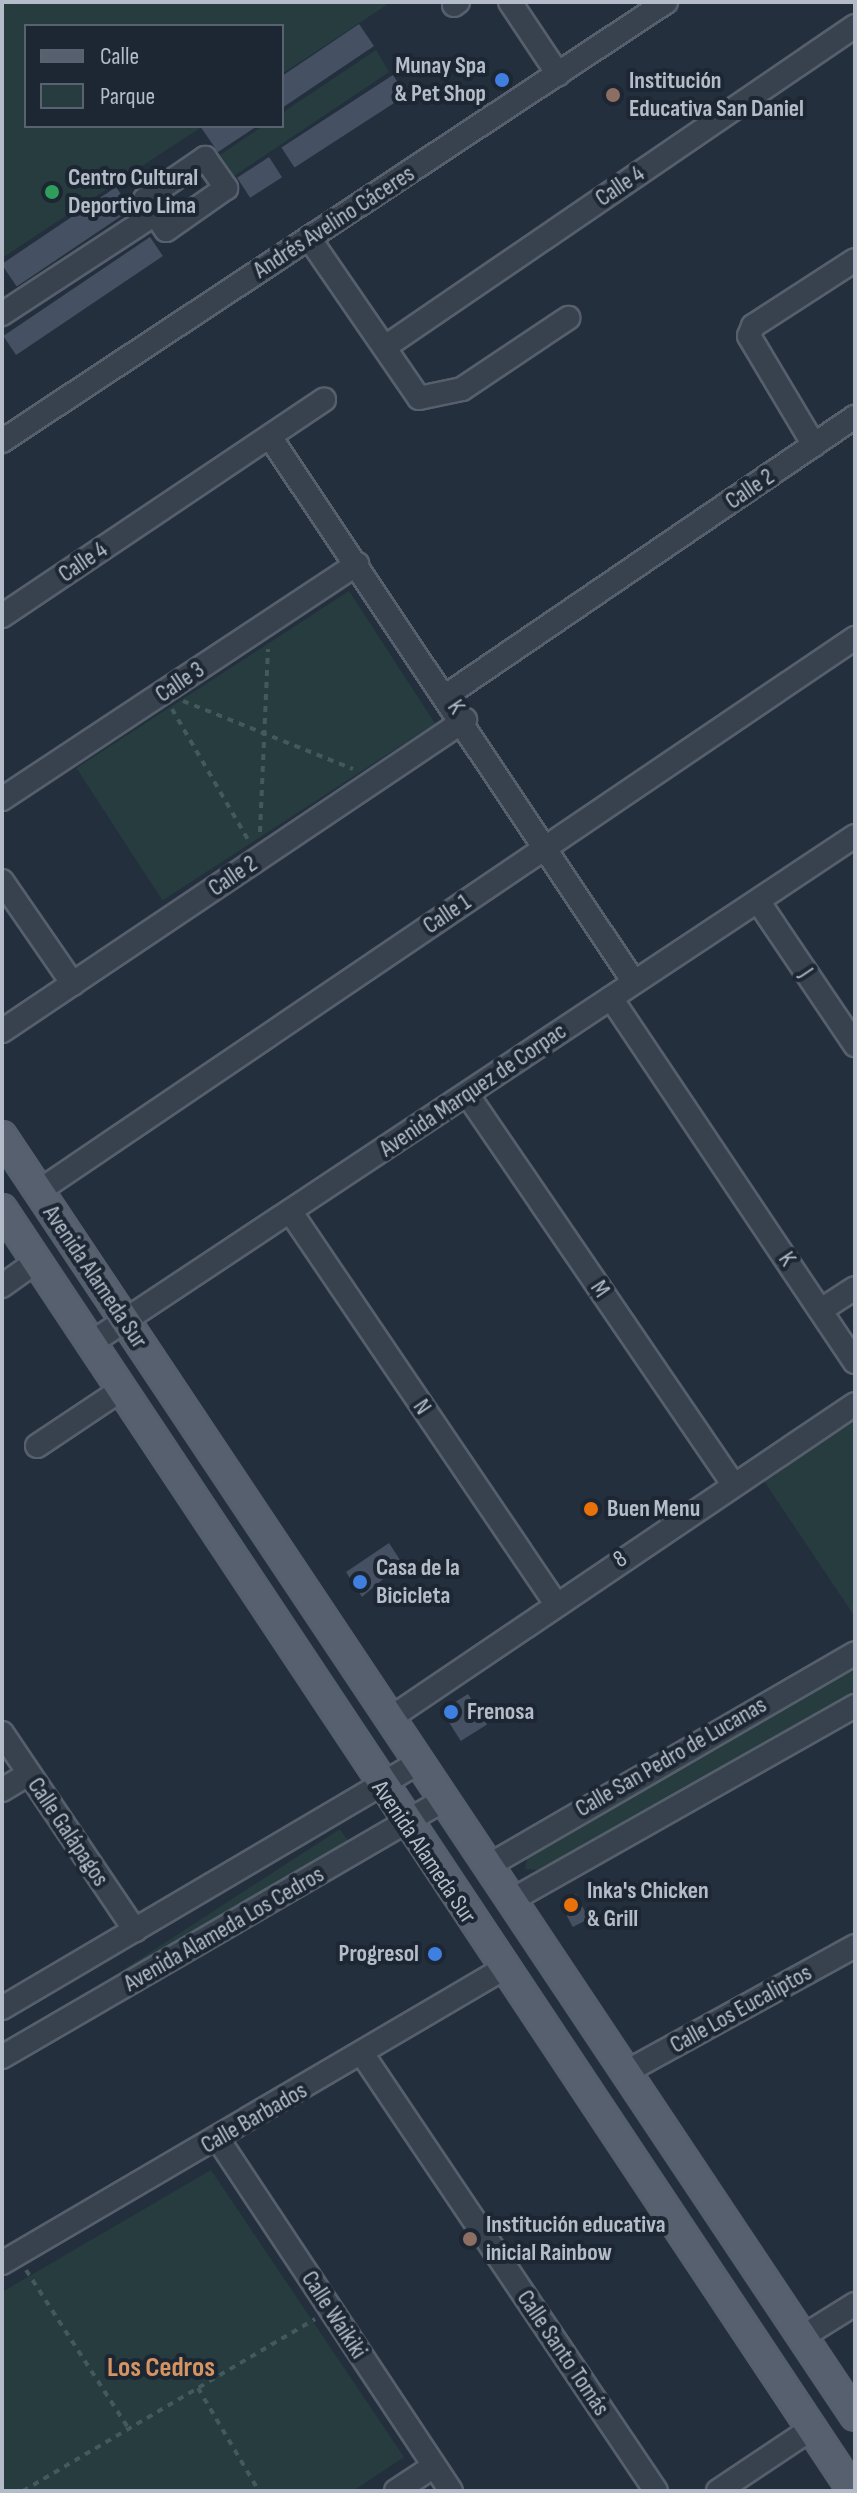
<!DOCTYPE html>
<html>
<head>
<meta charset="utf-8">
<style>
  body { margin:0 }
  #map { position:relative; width:857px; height:2493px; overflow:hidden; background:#242f3e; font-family:"Sofia Sans Condensed",sans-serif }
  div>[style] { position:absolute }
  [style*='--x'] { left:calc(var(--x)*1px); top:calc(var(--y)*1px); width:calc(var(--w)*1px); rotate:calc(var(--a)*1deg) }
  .green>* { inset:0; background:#263c3f; transform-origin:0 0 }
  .building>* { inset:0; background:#455162; transform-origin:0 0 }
  .path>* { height:4px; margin-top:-2px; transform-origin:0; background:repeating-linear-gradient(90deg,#44595c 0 6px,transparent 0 12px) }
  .roads { filter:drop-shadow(2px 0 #565f6c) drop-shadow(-2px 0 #565f6c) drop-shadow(0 2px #565f6c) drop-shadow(0 -2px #565f6c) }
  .minor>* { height:22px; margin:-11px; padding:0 11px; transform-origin:11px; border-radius:11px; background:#38414e }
  .major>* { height:28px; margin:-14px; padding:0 14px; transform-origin:14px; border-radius:14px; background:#56606e }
  .dots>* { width:22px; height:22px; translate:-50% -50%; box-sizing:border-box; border:4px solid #1d2633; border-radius:50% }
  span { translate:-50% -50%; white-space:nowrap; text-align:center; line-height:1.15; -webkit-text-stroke:8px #1d2633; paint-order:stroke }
  .poi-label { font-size:24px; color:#b4bcc9; font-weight:700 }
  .right { translate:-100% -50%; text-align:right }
  .left { translate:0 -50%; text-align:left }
  .street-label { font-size:24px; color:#b4bcc9 }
  .quarter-label { font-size:28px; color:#d59563; font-weight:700 }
  .frame { position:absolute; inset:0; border:4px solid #b4bcc9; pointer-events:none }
  .legend { position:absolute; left:24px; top:24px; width:260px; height:104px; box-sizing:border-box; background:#1d2633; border:2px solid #59626f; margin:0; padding:10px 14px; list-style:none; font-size:24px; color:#b4bcc9 }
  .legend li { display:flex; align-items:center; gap:16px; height:40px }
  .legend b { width:40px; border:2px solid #59626f }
</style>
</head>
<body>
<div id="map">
  <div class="green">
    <i style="clip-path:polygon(2px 2px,391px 2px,282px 74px,282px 26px,26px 26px,26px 126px,203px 126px,2px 258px)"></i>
    <i style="clip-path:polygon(376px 50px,389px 72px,234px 176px,220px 155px,263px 126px,282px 126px,282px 113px)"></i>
    <i style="left:349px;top:591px;width:158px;height:325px;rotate:57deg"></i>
    <i style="clip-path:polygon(855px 1413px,855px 1617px,760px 1475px)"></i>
    <i style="clip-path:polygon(855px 1663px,855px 1692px,538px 1870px,525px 1869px,528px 1854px)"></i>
    <i style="left:340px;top:1829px;width:20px;height:391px;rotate:57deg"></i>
    <i style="clip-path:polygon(211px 2170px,404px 2457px,353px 2491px,2px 2491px,2px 2292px)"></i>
  </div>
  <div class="building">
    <i style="clip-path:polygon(359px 24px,374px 46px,282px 108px,282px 76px)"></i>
    <i style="left:393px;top:75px;width:24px;height:133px;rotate:57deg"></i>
    <i style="clip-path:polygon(200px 126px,257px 126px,218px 152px)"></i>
    <i style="left:269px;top:157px;width:24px;height:38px;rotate:57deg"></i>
    <i style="left:116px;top:187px;width:27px;height:138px;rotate:56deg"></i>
    <i style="left:150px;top:237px;width:23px;height:177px;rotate:56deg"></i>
    <i style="clip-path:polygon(389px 1543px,402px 1563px,362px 1597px,346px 1572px)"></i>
    <i style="left:468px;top:1694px;width:36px;height:31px;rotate:58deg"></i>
    <i style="left:576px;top:1894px;width:28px;height:18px;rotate:63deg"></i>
  </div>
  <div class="path">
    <i style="--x:183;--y:701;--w:183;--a:21.8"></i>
    <i style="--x:172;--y:709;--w:155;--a:59.8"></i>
    <i style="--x:260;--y:832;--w:183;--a:-87.5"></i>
    <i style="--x:26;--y:2270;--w:189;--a:57.1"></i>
    <i style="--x:198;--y:2388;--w:120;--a:59.4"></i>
    <i style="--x:23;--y:2491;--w:339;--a:-30.5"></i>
  </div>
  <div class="roads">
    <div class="minor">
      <i style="--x:510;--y:2;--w:87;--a:56.3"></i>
      <i style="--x:454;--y:5;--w:5;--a:-37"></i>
      <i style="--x:205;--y:158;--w:37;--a:55"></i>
      <i style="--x:226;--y:188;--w:73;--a:145"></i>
      <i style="--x:166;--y:230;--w:37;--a:-124"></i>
      <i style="--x:145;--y:199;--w:73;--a:-34.3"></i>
      <i style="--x:309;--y:238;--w:194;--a:55.5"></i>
      <i style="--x:419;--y:398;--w:44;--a:-11.8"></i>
      <i style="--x:462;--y:389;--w:128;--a:-33.8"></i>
      <i style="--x:2;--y:314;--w:183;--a:-33.2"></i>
      <i style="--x:385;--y:347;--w:569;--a:-34.33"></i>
      <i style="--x:270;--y:437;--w:655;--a:56.26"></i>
      <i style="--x:2;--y:441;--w:796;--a:-33.47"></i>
      <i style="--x:814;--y:445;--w:127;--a:-120.8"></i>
      <i style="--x:749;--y:336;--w:11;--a:-68"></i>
      <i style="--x:753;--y:326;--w:121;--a:-32.9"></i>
      <i style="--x:2;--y:616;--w:388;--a:-33.9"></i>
      <i style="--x:447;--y:695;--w:494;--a:-34.3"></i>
      <i style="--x:2;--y:799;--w:426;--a:-33.5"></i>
      <i style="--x:2;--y:881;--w:125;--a:55.4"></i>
      <i style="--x:758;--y:901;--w:174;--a:56"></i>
      <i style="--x:611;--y:998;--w:438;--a:56.2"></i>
      <i style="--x:2;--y:1031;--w:558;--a:-33.89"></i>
      <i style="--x:467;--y:1094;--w:472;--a:55.7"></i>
      <i style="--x:39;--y:1191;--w:986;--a:-34.13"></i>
      <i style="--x:290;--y:1211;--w:472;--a:55.9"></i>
      <i style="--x:2;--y:1286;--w:43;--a:-35.5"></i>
      <i style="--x:821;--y:1310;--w:40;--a:-32.9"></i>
      <i style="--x:91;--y:1343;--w:917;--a:-33.57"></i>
      <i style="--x:37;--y:1446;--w:101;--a:-33.7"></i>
      <i style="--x:389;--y:1719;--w:562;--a:-34.06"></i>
      <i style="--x:2;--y:1733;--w:238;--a:56"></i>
      <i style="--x:2;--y:1790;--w:31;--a:-31"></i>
      <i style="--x:488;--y:1866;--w:424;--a:-30.1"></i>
      <i style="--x:512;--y:1900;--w:394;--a:-29.5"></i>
      <i style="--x:2;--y:2008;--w:484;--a:-30.5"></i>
      <i style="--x:363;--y:2055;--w:525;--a:56.1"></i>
      <i style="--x:2;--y:2057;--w:511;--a:-30.18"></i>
      <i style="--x:626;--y:2072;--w:261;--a:-28.8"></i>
      <i style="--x:218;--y:2139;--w:422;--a:56.5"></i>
      <i style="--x:2;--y:2263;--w:581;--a:-30.41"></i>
      <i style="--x:802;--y:2337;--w:62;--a:-31.9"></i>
      <i style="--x:396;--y:2491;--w:45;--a:-33.3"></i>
      <i style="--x:718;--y:2491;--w:112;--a:-33.7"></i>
    </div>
    <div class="major">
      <i style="--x:2;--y:1136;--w:1538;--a:56.32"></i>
      <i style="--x:2;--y:1209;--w:1539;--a:56.42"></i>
    </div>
  </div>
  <div class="dots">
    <i style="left:502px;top:80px;background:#3f7fe0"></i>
    <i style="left:613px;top:95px;background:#8d6e63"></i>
    <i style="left:52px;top:192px;background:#2e9e5b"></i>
    <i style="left:591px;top:1509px;background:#e8710a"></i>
    <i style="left:360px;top:1582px;background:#3f7fe0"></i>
    <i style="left:451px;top:1712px;background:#3f7fe0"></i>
    <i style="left:571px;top:1905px;background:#e8710a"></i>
    <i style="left:435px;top:1954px;background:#3f7fe0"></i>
    <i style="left:470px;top:2239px;background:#8d6e63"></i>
  </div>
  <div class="poi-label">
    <span class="right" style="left:486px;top:80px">Munay Spa<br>&amp; Pet Shop</span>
    <span class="left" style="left:629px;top:95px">Institución<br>Educativa San Daniel</span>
    <span class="left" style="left:68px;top:192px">Centro Cultural<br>Deportivo Lima</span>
    <span class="left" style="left:607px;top:1509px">Buen Menu</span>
    <span class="left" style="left:376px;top:1582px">Casa de la<br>Bicicleta</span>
    <span class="left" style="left:467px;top:1712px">Frenosa</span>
    <span class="left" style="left:587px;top:1905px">Inka's Chicken<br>&amp; Grill</span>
    <span class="right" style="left:419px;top:1954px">Progresol</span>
    <span class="left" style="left:486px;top:2239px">Institución educativa<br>inicial Rainbow</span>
  </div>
  <div class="street-label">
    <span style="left:620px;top:186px;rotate:-34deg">Calle 4</span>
    <span style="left:334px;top:222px;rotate:-33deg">Andrés Avelino Cáceres</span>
    <span style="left:750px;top:489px;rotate:-34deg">Calle 2</span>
    <span style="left:83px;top:562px;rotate:-34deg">Calle 4</span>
    <span style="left:180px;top:682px;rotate:-34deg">Calle 3</span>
    <span style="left:456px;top:707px;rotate:56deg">K</span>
    <span style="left:233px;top:876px;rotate:-34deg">Calle 2</span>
    <span style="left:447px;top:914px;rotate:-34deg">Calle 1</span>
    <span style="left:806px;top:973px;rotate:56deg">J</span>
    <span style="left:473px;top:1090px;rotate:-34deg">Avenida Marquez de Corpac</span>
    <span style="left:787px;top:1259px;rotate:56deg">K</span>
    <span style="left:95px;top:1277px;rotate:56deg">Avenida Alameda Sur</span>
    <span style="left:600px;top:1289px;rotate:56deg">M</span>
    <span style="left:422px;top:1407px;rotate:56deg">N</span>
    <span style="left:620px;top:1559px;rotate:-34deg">8</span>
    <span style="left:671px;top:1757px;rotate:-30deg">Calle San Pedro de Lucanas</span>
    <span style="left:68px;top:1832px;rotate:56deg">Calle Galápagos</span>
    <span style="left:424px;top:1852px;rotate:56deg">Avenida Alameda Sur</span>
    <span style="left:224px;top:1929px;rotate:-30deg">Avenida Alameda Los Cedros</span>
    <span style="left:741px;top:2009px;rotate:-29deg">Calle Los Eucaliptos</span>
    <span style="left:254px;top:2118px;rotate:-30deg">Calle Barbados</span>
    <span style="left:334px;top:2315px;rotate:57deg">Calle Waikiki</span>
    <span style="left:563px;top:2353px;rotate:56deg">Calle Santo Tomás</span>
  </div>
  <div class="quarter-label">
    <span style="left:161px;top:2368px">Los Cedros</span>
  </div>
  <div class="frame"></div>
  <ul class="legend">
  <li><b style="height:10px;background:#56606e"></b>Calle</li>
  <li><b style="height:22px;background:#263c3f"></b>Parque</li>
  </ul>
</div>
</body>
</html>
